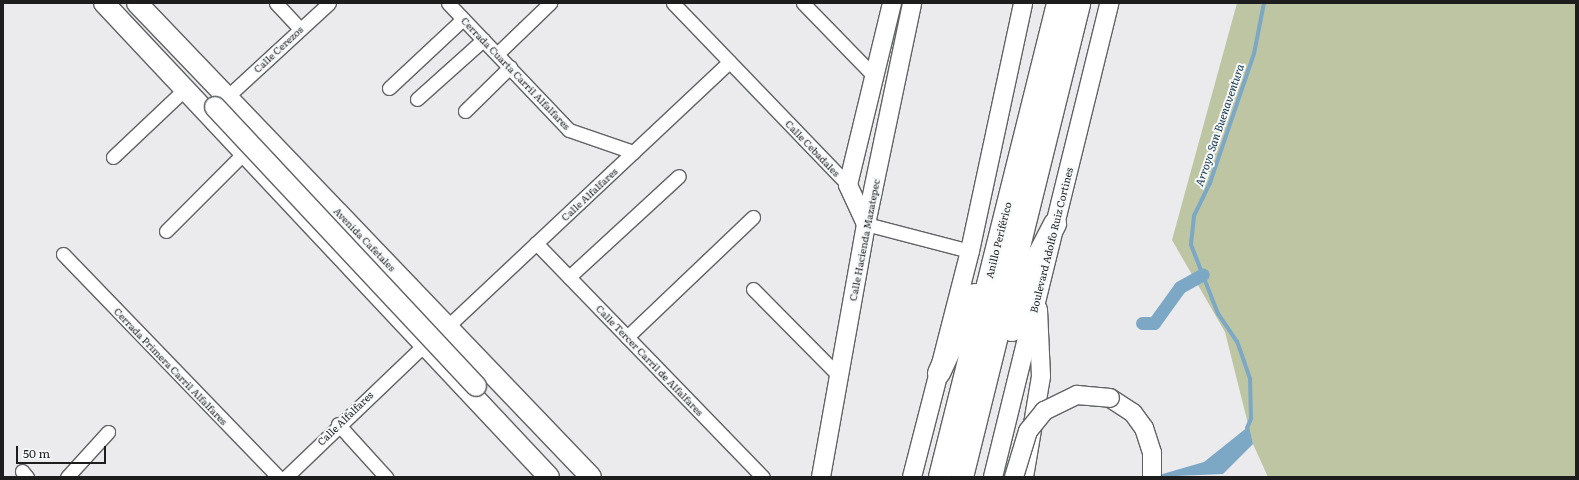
<!DOCTYPE html>
<html>
<head>
<meta charset="utf-8">
<style>
  body { margin:0 }
  #map { position:relative; width:1579px; height:480px; overflow:hidden; background:#ebebee; font-family:Literata,serif }
  div>[style] { position:absolute }
  [style*='--x'] { left:calc(var(--x)*1px); top:calc(var(--y)*1px); width:calc(var(--w)*1px); rotate:calc(var(--a)*1deg) }
  .green>* { inset:0; background:#bdc5a2 }
  .water>* { inset:0; background:#7ca8c6 }
  .stream>* { height:3.5px; margin:-1.75px; padding:0 1.75px; transform-origin:1.75px; border-radius:1.75px; background:#7ca8c6 }
  .canal>* { height:13px; margin:-6.5px; padding:0 6.5px; transform-origin:6.5px; border-radius:6.5px; background:#7ca8c6 }
  .roads { filter:drop-shadow(1px 0 #616264) drop-shadow(-1px 0 #616264) drop-shadow(0 1px #616264) drop-shadow(0 -1px #616264) }
  .street>* { height:13px; margin:-6.5px; padding:0 6.5px; transform-origin:6.5px; border-radius:6.5px; background:#fff }
  .secondary>* { height:18px; margin:-9px; padding:0 9px; transform-origin:9px; border-radius:9px; background:#fff }
  .primary>* { height:20px; margin:-10px; padding:0 10px; transform-origin:10px; border-radius:10px; background:#fff }
  .highway>* { height:22px; margin:-11px; padding:0 11px; transform-origin:11px; border-radius:11px; background:#fff }
  .bridges { filter:drop-shadow(1px 0 #616264) drop-shadow(-1px 0 #616264) drop-shadow(0 1px #616264) drop-shadow(0 -1px #616264) }
  .secondary-bridge>* { height:18px; margin:-9px; padding:0 9px; transform-origin:9px; border-radius:9px; background:#fff }
  .primary-bridge>* { height:20px; margin:-10px; padding:0 10px; transform-origin:10px; border-radius:10px; background:#fff }
  span { translate:-50% -50%; white-space:nowrap; text-align:center; line-height:1.15; -webkit-text-stroke:4px #f8f9fb; paint-order:stroke }
  .street-label { font-size:10px; color:#1d1d1e }
  .water-label { font-size:11px; color:#0d3348; font-style:italic }
  .frame { position:absolute; inset:0; border:4px solid #1d1d1e; pointer-events:none }
  .scale { position:absolute; left:16px; top:446px; width:90px; height:18px; box-sizing:border-box; border:2px solid #1d1d1e; border-top:0; padding-left:5px; font-size:12px; line-height:14px; white-space:nowrap; color:#1d1d1e; -webkit-text-stroke:3px #f8f9fb; paint-order:stroke }
</style>
</head>
<body>
<div id="map">
  <div class="green">
    <i style="clip-path:polygon(1237px 3px,1576px 3px,1576px 477px,1268px 477px,1253px 444px,1225px 332px,1172px 240px)"></i>
  </div>
  <div class="water">
    <i style="clip-path:polygon(1249px 426px,1253px 444px,1223px 474px,1152px 477px,1204px 462px)"></i>
  </div>
  <div class="stream">
    <i style="--x:1247;--y:428;--w:10;--a:-66"></i>
    <i style="--x:1251;--y:419;--w:40;--a:-91.4"></i>
    <i style="--x:1250;--y:379;--w:39;--a:-109"></i>
    <i style="--x:1237;--y:342;--w:34;--a:-124"></i>
    <i style="--x:1218;--y:314;--w:74;--a:-111.4"></i>
    <i style="--x:1191;--y:245;--w:29;--a:-84"></i>
    <i style="--x:1194;--y:216;--w:37;--a:-64"></i>
    <i style="--x:1210;--y:183;--w:136;--a:-71.2"></i>
    <i style="--x:1254;--y:54;--w:52;--a:-78.9"></i>
  </div>
  <div class="canal">
    <i style="--x:1142;--y:323;--w:12;--a:0"></i>
    <i style="--x:1154;--y:323;--w:44;--a:-54.2"></i>
    <i style="--x:1180;--y:287;--w:26;--a:-29"></i>
  </div>
  <div class="roads">
    <div class="street">
      <i style="--x:276;--y:3;--w:35;--a:47"></i>
      <i style="--x:448;--y:3;--w:175;--a:46.4"></i>
      <i style="--x:569;--y:130;--w:68;--a:19"></i>
      <i style="--x:673;--y:3;--w:252;--a:46.1"></i>
      <i style="--x:803;--y:3;--w:102;--a:45.8"></i>
      <i style="--x:497;--y:54;--w:74;--a:-43.9"></i>
      <i style="--x:389;--y:88;--w:101;--a:-43"></i>
      <i style="--x:228;--y:96;--w:137;--a:-42.6"></i>
      <i style="--x:417;--y:99;--w:89;--a:-41.8"></i>
      <i style="--x:465;--y:111;--w:63;--a:-44.4"></i>
      <i style="--x:113;--y:157;--w:99;--a:-43.4"></i>
      <i style="--x:866;--y:224;--w:107;--a:14.6"></i>
      <i style="--x:166;--y:231;--w:110;--a:-45"></i>
      <i style="--x:536;--y:243;--w:326;--a:45.9"></i>
      <i style="--x:63;--y:254;--w:310;--a:46"></i>
      <i style="--x:569;--y:277;--w:149;--a:-42.6"></i>
      <i style="--x:753;--y:289;--w:122;--a:45.3"></i>
      <i style="--x:448;--y:326;--w:386;--a:-43.2"></i>
      <i style="--x:627;--y:337;--w:174;--a:-43.6"></i>
      <i style="--x:338;--y:424;--w:72;--a:47.8"></i>
      <i style="--x:22;--y:471;--w:8;--a:50"></i>
      <i style="--x:67;--y:477;--w:61;--a:-47.7"></i>
      <i style="--x:286;--y:477;--w:191;--a:-43.7"></i>
    </div>
    <div class="secondary">
      <i style="--x:866;--y:224;--w:43;--a:-114.8"></i>
      <i style="--x:848;--y:185;--w:187;--a:-76.4"></i>
      <i style="--x:1110;--y:398;--w:27;--a:33"></i>
      <i style="--x:1133;--y:413;--w:19;--a:54"></i>
      <i style="--x:1144;--y:428;--w:26;--a:72"></i>
      <i style="--x:1152;--y:453;--w:24;--a:90"></i>
      <i style="--x:821;--y:477;--w:257;--a:-79.9"></i>
      <i style="--x:866;--y:224;--w:226;--a:-78.2"></i>
      <i style="--x:912;--y:477;--w:233;--a:-75.6"></i>
      <i style="--x:970;--y:251;--w:254;--a:-77.9"></i>
      <i style="--x:993;--y:477;--w:488;--a:-76.2"></i>
      <i style="--x:1024;--y:477;--w:102;--a:-80.4"></i>
      <i style="--x:1041;--y:376;--w:67;--a:-92.6"></i>
    </div>
    <div class="primary">
      <i style="--x:104;--y:3;--w:650;--a:46.81"></i>
      <i style="--x:137;--y:3;--w:656;--a:46.23"></i>
    </div>
    <div class="highway">
      <i style="--x:1012;--y:330;--w:65;--a:-72.1"></i>
      <i style="--x:1032;--y:268;--w:50;--a:-62.4"></i>
      <i style="--x:939;--y:373;--w:86;--a:-65.2"></i>
      <i style="--x:940;--y:477;--w:488;--a:-76"></i>
      <i style="--x:962;--y:477;--w:488;--a:-76.1"></i>
    </div>
  </div>
  <div class="bridges">
    <div class="secondary-bridge">
      <i style="--x:1014;--y:477;--w:48;--a:-73.1"></i>
      <i style="--x:1028;--y:431;--w:26;--a:-51"></i>
      <i style="--x:1044;--y:411;--w:37;--a:-26"></i>
      <i style="--x:1077;--y:395;--w:33;--a:5"></i>
    </div>
    <div class="primary-bridge">
      <i style="--x:215;--y:107;--w:382;--a:46.9"></i>
    </div>
  </div>
  <div class="street-label">
    <span style="left:278px;top:49px;rotate:-43deg">Calle Cerezos</span>
    <span style="left:516px;top:73px;rotate:46deg">Cerrada Cuarta Carril Alfalfares</span>
    <span style="left:813px;top:148px;rotate:46deg">Calle Cebadales</span>
    <span style="left:589px;top:194px;rotate:-43deg">Calle Alfalfares</span>
    <span style="left:365px;top:239px;rotate:46deg">Avenida Cafetales</span>
    <span style="left:864px;top:240px;rotate:-79deg">Calle Hacienda Mazatepec</span>
    <span style="left:998px;top:240px;rotate:-76deg">Anillo Periférico</span>
    <span style="left:1051px;top:240px;rotate:-76deg">Boulevard Adolfo Ruiz Cortines</span>
    <span style="left:650px;top:360px;rotate:46deg">Calle Tercer Carril de Alfalfares</span>
    <span style="left:171px;top:366px;rotate:46deg">Cerrada Primera Carril Alfalfares</span>
    <span style="left:345px;top:418px;rotate:-44deg">Calle Alfalfares</span>
  </div>
  <div class="water-label">
    <span style="left:1219px;top:125px;rotate:-71deg">Arroyo San Buenaventura</span>
  </div>
  <div class="frame"></div>
  <div class="scale">50 m</div>
</div>
</body>
</html>
